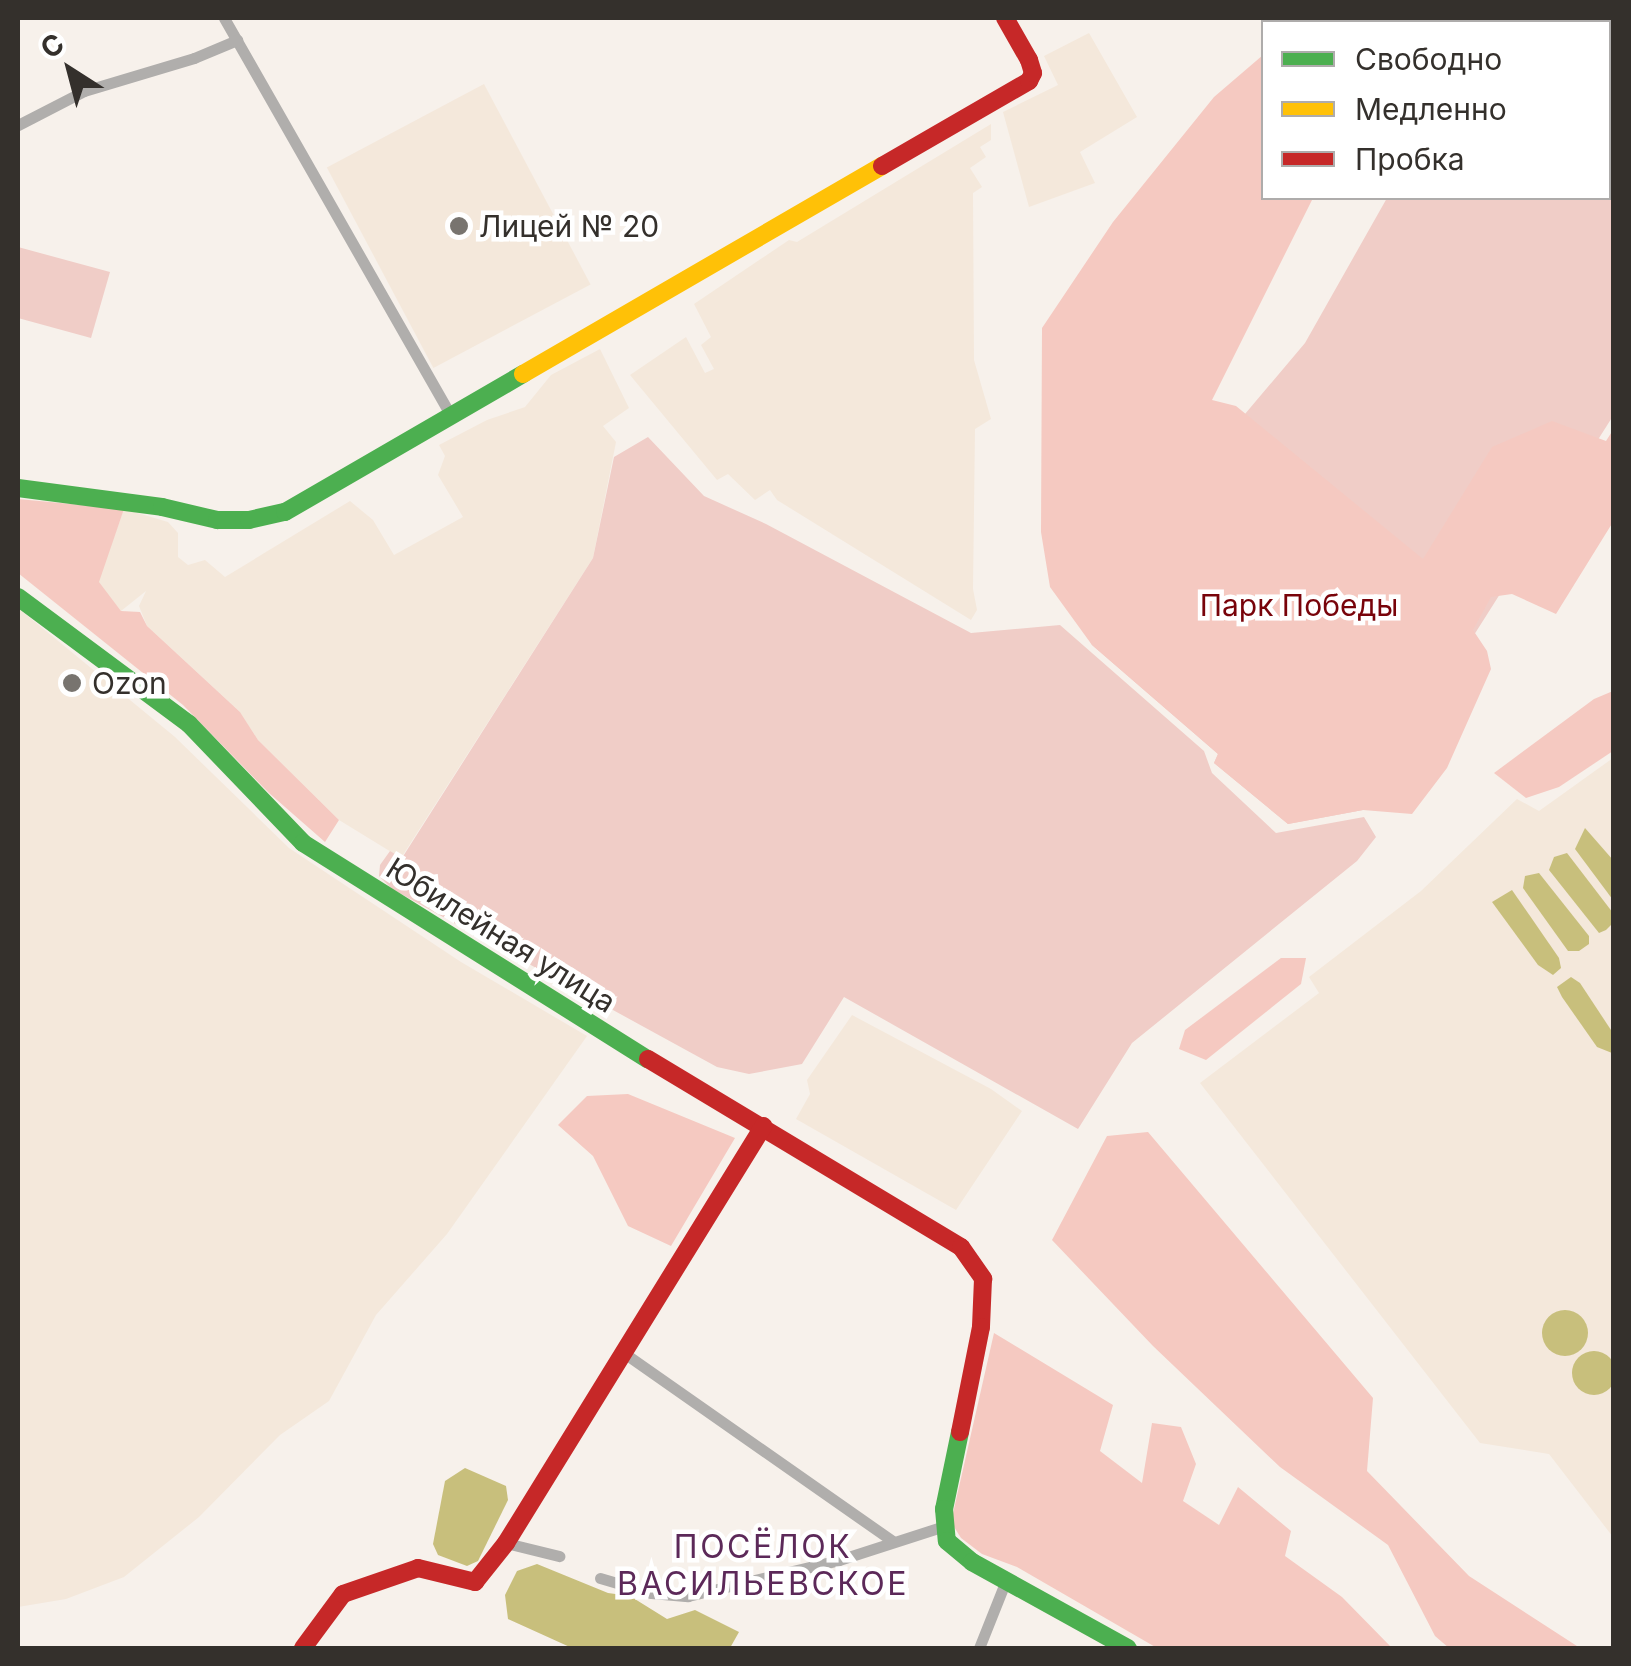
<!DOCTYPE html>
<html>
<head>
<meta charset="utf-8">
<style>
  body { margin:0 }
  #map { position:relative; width:1631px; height:1666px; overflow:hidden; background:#f7f1eb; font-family:Inter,sans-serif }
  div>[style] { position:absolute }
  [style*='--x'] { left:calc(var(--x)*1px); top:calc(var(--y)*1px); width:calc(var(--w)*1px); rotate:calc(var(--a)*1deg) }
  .built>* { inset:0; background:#f4e8db; transform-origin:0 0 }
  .green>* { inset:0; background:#f0cdc7 }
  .forest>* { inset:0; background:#f5c9c1 }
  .water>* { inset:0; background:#c8bf7c }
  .round { border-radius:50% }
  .street>* { height:11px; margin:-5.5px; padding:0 5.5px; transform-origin:5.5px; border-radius:5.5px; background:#b0aeac }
  .fast>* { height:18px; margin:-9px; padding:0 9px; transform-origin:9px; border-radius:9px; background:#4caf50 }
  .slow>* { height:18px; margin:-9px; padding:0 9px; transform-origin:9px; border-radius:9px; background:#ffc107 }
  .jam>* { height:18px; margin:-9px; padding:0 9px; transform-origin:9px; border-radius:9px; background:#c62828 }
  .dots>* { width:28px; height:28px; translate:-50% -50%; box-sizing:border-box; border:5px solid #fff; border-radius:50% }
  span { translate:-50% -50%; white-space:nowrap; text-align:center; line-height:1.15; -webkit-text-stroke:9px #fff; paint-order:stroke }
  .poi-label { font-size:30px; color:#34302c }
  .left { translate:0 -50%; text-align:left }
  .park-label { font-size:30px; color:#78030a }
  .street-label { font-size:30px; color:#34302c }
  .neighbourhood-label { font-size:32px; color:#5c2959; letter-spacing:2.5px }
  .frame { position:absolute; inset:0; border:20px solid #34302c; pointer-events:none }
  .legend { position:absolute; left:1261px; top:20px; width:350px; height:180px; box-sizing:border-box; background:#fff; border:2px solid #aeacab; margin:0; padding:12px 18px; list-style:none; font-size:30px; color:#34302c }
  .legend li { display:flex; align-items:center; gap:20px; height:50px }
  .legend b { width:50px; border:2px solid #aeacab }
  .north { position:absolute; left:20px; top:20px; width:100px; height:100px; -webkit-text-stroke:8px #fff; paint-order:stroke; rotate:324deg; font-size:28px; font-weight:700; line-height:40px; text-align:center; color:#34302c }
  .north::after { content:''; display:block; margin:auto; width:35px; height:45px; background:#34302c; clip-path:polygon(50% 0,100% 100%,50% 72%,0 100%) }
</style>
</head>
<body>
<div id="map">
  <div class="built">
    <i style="clip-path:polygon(1089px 33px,1137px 117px,1080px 152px,1095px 183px,1029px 207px,1003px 112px,1058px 85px,1044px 56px)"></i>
    <i style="left:484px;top:84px;width:227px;height:178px;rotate:62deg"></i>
    <i style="clip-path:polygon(991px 124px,991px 140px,980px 147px,986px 157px,970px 168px,982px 187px,973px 193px,974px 360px,991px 419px,975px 429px,973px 589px,977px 610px,971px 620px,777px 500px,770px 490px,755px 500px,728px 474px,717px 480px,630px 375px,686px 337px,705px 373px,714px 369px,701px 345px,711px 337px,694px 304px,789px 240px,797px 242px)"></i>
    <i style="clip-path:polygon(600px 349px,629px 408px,603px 426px,616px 442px,593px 558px,401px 858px,339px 820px,258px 740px,239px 711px,147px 626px,139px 606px,146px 591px,121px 611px,98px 582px,124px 509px,168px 522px,178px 533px,178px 557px,188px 565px,205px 560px,225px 577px,350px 501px,373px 520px,394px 555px,463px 517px,438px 475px,445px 456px,439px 445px,487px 420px,525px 407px,551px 375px)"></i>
    <i style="clip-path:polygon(18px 608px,175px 737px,289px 848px,461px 962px,587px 1036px,447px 1234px,376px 1315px,329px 1401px,280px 1435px,199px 1517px,124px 1577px,66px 1599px,18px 1607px)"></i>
    <i style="clip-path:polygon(1613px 758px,1613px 1537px,1549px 1454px,1480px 1443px,1200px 1083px,1319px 993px,1309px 977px,1421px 891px,1517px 799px,1539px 811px)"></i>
    <i style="clip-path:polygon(852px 1015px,991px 1089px,1022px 1111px,956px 1210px,796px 1119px,810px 1094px,807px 1080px)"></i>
  </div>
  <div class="green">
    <i style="clip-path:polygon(1489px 18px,1613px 18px,1613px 416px,1363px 810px,1288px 824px,1214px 763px,1218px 754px,1092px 645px,1076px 614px,1305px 343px,1387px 198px,1608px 198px,1608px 22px,1486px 22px)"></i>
    <i style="clip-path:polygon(18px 247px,110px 272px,91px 338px,18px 318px)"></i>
    <i style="clip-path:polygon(648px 437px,704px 496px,766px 524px,971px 633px,1060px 625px,1204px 751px,1212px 773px,1276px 833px,1364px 817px,1376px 837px,1357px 861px,1132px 1043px,1078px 1129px,844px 997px,802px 1064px,749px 1074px,717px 1067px,392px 889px,379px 876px,380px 865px,390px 851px,402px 858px,593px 558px,614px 457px)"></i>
  </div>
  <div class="forest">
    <i style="clip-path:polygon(1263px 55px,1264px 198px,1313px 198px,1212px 400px,1236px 406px,1423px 559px,1492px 447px,1552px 421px,1606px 441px,1613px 430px,1613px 522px,1556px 614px,1512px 594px,1491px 597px,1473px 630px,1487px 651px,1491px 669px,1447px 768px,1412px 814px,1363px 810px,1288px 824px,1214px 763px,1218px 754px,1092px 645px,1050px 587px,1041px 532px,1042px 328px,1113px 222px,1214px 97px)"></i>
    <i style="clip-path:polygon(18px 499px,124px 509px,99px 582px,121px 611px,140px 612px,147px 626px,240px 712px,258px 740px,339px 820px,325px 842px,269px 793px,183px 705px,18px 573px)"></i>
    <i style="clip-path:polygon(1613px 691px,1613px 751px,1559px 787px,1526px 798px,1494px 773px,1594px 699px)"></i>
    <i style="clip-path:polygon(1281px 958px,1306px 958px,1301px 984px,1206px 1060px,1179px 1049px,1185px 1030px)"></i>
    <i style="clip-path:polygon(628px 1094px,735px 1138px,671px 1246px,628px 1226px,593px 1156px,558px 1125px,587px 1096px)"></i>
    <i style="clip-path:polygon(1148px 1132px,1373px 1398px,1367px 1471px,1469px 1576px,1580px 1648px,1449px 1648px,1435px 1636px,1388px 1545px,1280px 1467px,1153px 1346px,1052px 1240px,1107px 1136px)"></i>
    <i style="clip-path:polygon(994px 1333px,1113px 1405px,1100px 1451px,1142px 1483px,1152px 1423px,1181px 1427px,1196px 1464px,1183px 1501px,1219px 1525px,1238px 1487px,1291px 1531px,1285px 1556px,1342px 1597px,1392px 1648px,1157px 1648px,1017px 1567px,982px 1554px,961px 1538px,951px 1522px)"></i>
  </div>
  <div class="water">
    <i style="clip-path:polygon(1585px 828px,1613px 860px,1613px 900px,1575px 849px)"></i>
    <i style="clip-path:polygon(1567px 853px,1613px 913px,1613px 923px,1606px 930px,1599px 933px,1549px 870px,1554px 857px)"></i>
    <i style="clip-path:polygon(1539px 873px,1589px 936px,1589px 944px,1579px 951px,1568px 951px,1523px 888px,1525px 876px)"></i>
    <i style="clip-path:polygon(1512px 890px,1559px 958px,1561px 968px,1553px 975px,1538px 965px,1492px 902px)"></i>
    <i style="clip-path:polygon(1571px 977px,1580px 983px,1613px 1033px,1612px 1053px,1597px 1047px,1562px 997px,1557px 987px)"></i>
    <i class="round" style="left:1542px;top:1310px;width:46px;height:46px"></i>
    <i class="round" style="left:1572px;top:1351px;width:44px;height:44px"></i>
    <i style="clip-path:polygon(465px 1468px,506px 1486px,508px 1500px,478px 1561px,467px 1566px,438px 1555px,433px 1544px,445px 1481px)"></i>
    <i style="clip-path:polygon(537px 1564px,608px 1593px,630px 1596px,667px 1619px,695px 1610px,739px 1632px,730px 1648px,572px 1648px,508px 1619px,505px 1595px,517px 1571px)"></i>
  </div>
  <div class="street">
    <i style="--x:224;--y:18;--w:460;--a:60.3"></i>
    <i style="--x:18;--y:125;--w:74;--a:-27.3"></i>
    <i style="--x:84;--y:91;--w:115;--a:-16.7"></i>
    <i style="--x:194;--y:58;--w:47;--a:-22.7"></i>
    <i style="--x:624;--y:1353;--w:327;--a:35"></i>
    <i style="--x:506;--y:1543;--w:55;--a:13.8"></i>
    <i style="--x:600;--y:1578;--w:53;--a:16.4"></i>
    <i style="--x:651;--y:1593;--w:37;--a:5"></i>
    <i style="--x:688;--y:1596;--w:155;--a:-13.4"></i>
    <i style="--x:839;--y:1560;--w:110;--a:-17.9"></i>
    <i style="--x:979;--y:1648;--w:73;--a:-68.3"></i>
  </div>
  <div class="fast">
    <i style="--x:18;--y:488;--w:145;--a:7.5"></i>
    <i style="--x:162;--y:507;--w:57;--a:13.3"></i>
    <i style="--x:217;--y:520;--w:32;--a:0"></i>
    <i style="--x:249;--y:520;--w:37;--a:-13"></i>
    <i style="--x:285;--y:512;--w:275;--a:-30.1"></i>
    <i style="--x:18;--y:597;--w:213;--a:36.6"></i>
    <i style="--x:189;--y:724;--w:165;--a:46.2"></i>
    <i style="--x:303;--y:843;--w:407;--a:32.1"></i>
    <i style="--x:960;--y:1432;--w:79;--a:101.7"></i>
    <i style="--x:944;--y:1509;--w:32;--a:85"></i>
    <i style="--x:947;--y:1541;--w:33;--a:40"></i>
    <i style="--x:972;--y:1562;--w:178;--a:28.9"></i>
  </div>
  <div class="slow">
    <i style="--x:523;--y:374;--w:415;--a:-30.1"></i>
  </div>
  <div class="jam">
    <i style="--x:882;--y:166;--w:170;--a:-30"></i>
    <i style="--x:1029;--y:81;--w:9;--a:-63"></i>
    <i style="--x:1033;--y:73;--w:14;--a:-107"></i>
    <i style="--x:1029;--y:60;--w:48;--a:-119.7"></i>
    <i style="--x:648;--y:1059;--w:365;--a:31"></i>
    <i style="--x:961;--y:1247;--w:39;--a:55"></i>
    <i style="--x:983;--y:1279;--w:48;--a:92.4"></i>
    <i style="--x:981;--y:1327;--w:107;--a:101.3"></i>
    <i style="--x:303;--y:1648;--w:67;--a:-53.5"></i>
    <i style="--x:343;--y:1594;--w:79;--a:-19.1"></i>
    <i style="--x:418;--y:1568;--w:59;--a:13.8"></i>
    <i style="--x:475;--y:1582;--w:50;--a:-51.5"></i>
    <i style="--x:506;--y:1543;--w:490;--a:-58.3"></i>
  </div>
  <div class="dots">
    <i style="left:459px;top:226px;background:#78746f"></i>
    <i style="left:72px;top:683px;background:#78746f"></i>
  </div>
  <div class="poi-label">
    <span class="left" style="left:479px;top:226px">Лицей № 20</span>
    <span class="left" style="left:92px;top:683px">Ozon</span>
  </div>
  <div class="park-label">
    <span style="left:1299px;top:605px">Парк Победы</span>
  </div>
  <div class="street-label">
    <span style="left:501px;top:935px;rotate:32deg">Юбилейная улица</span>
  </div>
  <div class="neighbourhood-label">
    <span style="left:763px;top:1566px">ПОСЁЛОК<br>ВАСИЛЬЕВСКОЕ</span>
  </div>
  <div class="frame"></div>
  <ul class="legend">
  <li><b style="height:12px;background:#4caf50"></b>Свободно</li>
  <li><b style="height:12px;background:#ffc107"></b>Медленно</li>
  <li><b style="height:12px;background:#c62828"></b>Пробка</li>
  </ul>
  <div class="north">С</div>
</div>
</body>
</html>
